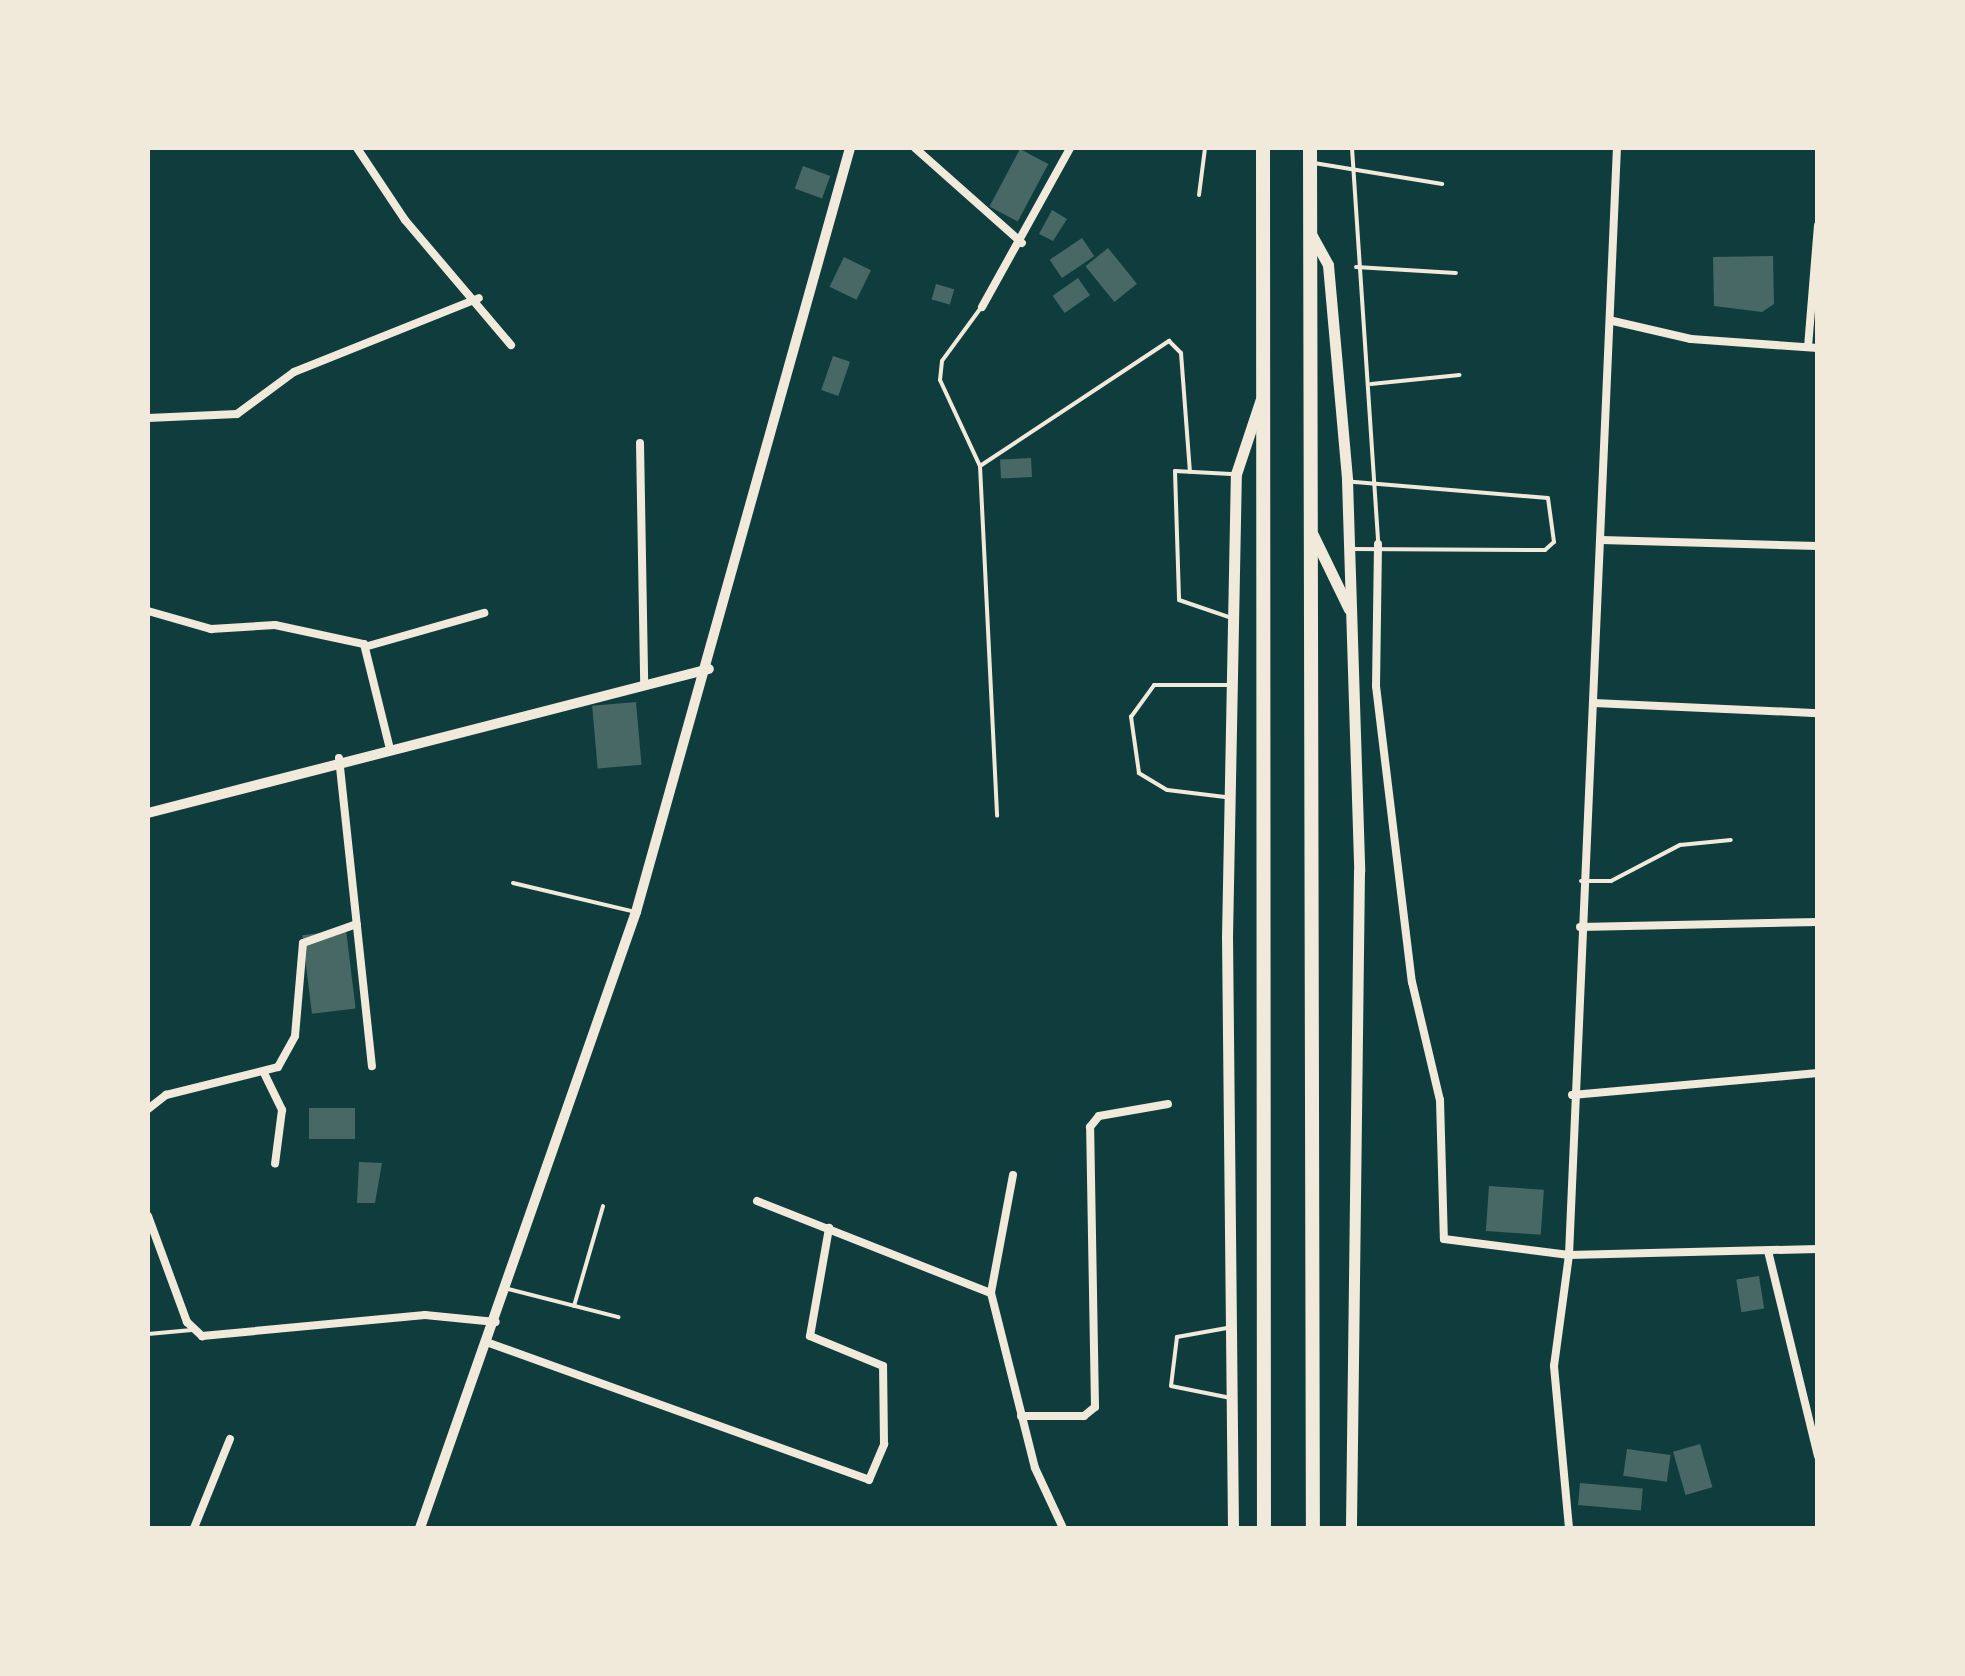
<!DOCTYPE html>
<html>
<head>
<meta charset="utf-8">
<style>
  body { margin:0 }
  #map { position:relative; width:1965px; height:1676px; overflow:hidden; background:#0f3d3e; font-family:"Public Sans",sans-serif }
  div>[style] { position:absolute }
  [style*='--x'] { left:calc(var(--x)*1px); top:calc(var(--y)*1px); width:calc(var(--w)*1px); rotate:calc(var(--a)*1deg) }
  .building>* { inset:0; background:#486865; transform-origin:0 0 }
  .service>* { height:4px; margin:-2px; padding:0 2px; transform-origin:2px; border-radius:2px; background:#f1e9da }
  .minor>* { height:8px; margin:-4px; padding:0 4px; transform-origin:4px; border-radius:4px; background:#f1e9da }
  .tertiary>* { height:10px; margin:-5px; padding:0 5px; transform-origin:5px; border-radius:5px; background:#f1e9da }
  .secondary>* { height:11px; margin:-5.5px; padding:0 5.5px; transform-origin:5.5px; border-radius:5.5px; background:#f1e9da }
  .trunk>* { height:14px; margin:-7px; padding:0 7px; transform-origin:7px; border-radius:7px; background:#f1e9da }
  span { translate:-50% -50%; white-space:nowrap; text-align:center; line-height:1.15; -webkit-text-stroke:10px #f1e9da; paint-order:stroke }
  .frame { position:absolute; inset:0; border:150px solid #f1e9da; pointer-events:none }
</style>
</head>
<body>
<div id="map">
  <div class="building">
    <i style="left:1020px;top:149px;width:32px;height:65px;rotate:28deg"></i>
    <i style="left:803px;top:166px;width:29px;height:24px;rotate:20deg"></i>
    <i style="clip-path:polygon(1052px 210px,1067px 219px,1053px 241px,1039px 234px)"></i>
    <i style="left:1082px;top:238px;width:22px;height:39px;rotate:56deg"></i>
    <i style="left:1108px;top:248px;width:46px;height:29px;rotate:51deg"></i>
    <i style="clip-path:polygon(1773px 256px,1774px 304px,1762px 312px,1714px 306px,1713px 257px)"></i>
    <i style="left:844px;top:257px;width:30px;height:33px;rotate:26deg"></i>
    <i style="left:1078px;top:278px;width:21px;height:31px;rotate:55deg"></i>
    <i style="left:936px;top:284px;width:19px;height:16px;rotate:16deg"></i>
    <i style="left:833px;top:356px;width:18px;height:36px;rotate:19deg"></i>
    <i style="left:1031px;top:458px;width:19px;height:31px;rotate:87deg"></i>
    <i style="left:636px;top:702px;width:63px;height:44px;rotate:85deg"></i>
    <i style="left:346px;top:930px;width:79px;height:44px;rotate:83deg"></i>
    <i style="left:309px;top:1108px;width:46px;height:31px"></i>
    <i style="clip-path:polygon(359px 1162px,382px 1163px,375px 1203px,357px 1203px)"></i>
    <i style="left:1489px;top:1186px;width:55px;height:45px;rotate:4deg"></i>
    <i style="left:1759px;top:1276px;width:33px;height:23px;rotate:81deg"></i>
    <i style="left:1700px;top:1444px;width:45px;height:28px;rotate:74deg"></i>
    <i style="left:1627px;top:1449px;width:44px;height:27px;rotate:8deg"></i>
    <i style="left:1580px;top:1483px;width:63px;height:22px;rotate:5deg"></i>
  </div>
  <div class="service">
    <i style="--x:1352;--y:148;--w:397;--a:86.2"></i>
    <i style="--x:1314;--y:163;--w:130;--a:9.3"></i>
    <i style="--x:1199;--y:195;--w:47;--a:-82.7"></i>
    <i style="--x:1356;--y:267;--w:100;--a:3.4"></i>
    <i style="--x:980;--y:309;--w:64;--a:126.2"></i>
    <i style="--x:942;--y:361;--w:19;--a:96"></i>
    <i style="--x:940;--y:380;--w:95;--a:65.1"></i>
    <i style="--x:980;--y:466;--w:350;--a:87.2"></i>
    <i style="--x:1371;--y:384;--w:89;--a:-5.8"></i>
    <i style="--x:980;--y:466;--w:227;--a:-33.5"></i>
    <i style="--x:1169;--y:341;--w:17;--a:45"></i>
    <i style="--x:1181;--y:353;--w:119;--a:85.7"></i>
    <i style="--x:1231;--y:474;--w:56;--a:-176.9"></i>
    <i style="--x:1175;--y:471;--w:129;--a:88.2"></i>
    <i style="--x:1179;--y:600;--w:56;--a:18.8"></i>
    <i style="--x:1351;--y:549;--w:194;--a:0.3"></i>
    <i style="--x:1545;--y:550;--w:12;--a:-42"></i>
    <i style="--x:1554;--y:542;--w:44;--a:-97.8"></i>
    <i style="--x:1548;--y:498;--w:197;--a:-175.3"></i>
    <i style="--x:1225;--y:797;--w:58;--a:-173.1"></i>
    <i style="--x:1167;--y:790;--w:33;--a:-149"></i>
    <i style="--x:1139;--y:773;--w:57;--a:-98.1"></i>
    <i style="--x:1131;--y:717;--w:39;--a:-54"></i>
    <i style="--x:1154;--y:685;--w:73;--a:0"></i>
    <i style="--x:1581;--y:881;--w:30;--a:0"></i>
    <i style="--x:1611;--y:881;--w:78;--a:-27.6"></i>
    <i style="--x:1680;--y:845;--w:51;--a:-5.6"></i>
    <i style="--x:513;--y:883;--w:121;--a:13.3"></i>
    <i style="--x:508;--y:1289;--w:114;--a:14.3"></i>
    <i style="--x:574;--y:1306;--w:104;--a:-73.8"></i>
    <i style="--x:1227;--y:1328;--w:51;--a:169.8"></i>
    <i style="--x:1177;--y:1337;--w:49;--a:97"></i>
    <i style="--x:1171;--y:1386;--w:61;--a:11.3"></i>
    <i style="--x:148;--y:1334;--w:44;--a:-5.2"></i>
  </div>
  <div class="minor">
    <i style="--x:357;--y:148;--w:87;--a:56.3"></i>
    <i style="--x:405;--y:220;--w:164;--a:49.7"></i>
    <i style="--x:915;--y:148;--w:143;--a:41.6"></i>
    <i style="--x:982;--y:307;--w:182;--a:-61"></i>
    <i style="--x:1613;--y:321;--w:80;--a:13"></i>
    <i style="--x:1691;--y:339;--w:127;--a:4.1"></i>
    <i style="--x:1808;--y:347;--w:122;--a:-85.3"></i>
    <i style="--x:148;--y:418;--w:89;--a:-2.6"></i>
    <i style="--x:237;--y:414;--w:71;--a:-36.4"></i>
    <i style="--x:294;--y:372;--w:199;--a:-21.8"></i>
    <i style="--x:640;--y:443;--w:240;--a:89"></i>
    <i style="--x:1601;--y:540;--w:217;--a:1.6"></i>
    <i style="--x:1378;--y:544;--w:142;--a:90.8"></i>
    <i style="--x:1376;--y:686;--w:298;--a:83.1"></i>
    <i style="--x:1412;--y:982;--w:121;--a:76.7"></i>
    <i style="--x:1440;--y:1100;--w:139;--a:88.4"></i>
    <i style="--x:1444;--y:1239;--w:126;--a:7.3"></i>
    <i style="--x:1569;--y:1255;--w:249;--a:-1.4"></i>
    <i style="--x:148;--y:611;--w:66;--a:15.9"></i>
    <i style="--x:211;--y:629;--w:64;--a:-3.6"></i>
    <i style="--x:275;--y:625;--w:91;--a:12.1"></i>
    <i style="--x:364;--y:644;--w:104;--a:76.1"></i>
    <i style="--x:368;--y:646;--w:121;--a:-15.9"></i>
    <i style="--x:1594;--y:703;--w:224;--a:2.6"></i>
    <i style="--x:339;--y:758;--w:310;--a:83.9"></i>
    <i style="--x:1580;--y:927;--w:238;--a:-1.2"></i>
    <i style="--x:265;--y:1075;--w:39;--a:64"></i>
    <i style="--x:282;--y:1110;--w:54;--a:97.4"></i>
    <i style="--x:1572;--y:1095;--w:247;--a:-5.1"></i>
    <i style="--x:148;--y:1109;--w:23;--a:-38"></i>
    <i style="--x:166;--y:1095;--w:115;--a:-14"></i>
    <i style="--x:278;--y:1067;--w:35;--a:-61"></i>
    <i style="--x:295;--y:1036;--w:93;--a:-85.1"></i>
    <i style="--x:303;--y:943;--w:57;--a:-19.4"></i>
    <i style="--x:1013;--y:1175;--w:120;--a:100.6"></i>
    <i style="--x:991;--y:1293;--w:180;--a:75.9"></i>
    <i style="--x:1035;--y:1468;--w:66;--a:65"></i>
    <i style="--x:757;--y:1201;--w:251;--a:21.5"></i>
    <i style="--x:148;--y:1216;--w:113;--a:69.8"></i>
    <i style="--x:187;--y:1322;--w:21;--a:43"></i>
    <i style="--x:202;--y:1336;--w:224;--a:-5.4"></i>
    <i style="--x:425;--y:1315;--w:71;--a:5.6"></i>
    <i style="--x:1768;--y:1251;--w:211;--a:76.3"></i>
    <i style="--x:489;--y:1343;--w:404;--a:19.8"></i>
    <i style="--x:869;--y:1480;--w:39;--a:-67"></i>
    <i style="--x:884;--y:1444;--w:78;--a:-90.7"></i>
    <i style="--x:883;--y:1366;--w:79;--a:-157.7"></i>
    <i style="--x:810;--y:1336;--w:110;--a:-80"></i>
    <i style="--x:1021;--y:1416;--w:63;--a:0"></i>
    <i style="--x:1084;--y:1416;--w:14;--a:-39"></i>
    <i style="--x:1095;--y:1407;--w:280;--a:-91"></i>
    <i style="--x:1090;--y:1127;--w:14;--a:-51"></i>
    <i style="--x:1099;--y:1116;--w:70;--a:-9.9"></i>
    <i style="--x:194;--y:1528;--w:96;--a:-68"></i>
    <i style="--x:1569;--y:1528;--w:163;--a:-95.3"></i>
    <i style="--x:1554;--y:1366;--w:112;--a:-82.3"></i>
    <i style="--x:1569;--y:1255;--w:1108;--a:-87.52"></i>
  </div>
  <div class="tertiary">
    <i style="--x:148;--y:813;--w:579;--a:-14.4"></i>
    <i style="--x:420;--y:1528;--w:653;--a:-70.68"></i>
    <i style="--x:636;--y:912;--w:793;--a:-74.35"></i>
  </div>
  <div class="secondary">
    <i style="--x:1311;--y:234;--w:35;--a:61"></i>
    <i style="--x:1328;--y:265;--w:216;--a:84.9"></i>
    <i style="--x:1347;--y:480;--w:391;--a:88.2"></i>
    <i style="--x:1359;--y:871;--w:657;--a:90.7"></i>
    <i style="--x:1313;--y:535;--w:82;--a:64.1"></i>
    <i style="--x:1233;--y:1528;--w:591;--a:-90.58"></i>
    <i style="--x:1227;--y:937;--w:463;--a:-88.9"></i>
    <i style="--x:1236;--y:474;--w:79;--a:-71.6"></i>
  </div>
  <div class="trunk">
    <i style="--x:1263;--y:148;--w:1380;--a:89.96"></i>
    <i style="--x:1310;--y:148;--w:1380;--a:89.88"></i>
  </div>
  <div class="frame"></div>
</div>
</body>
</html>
